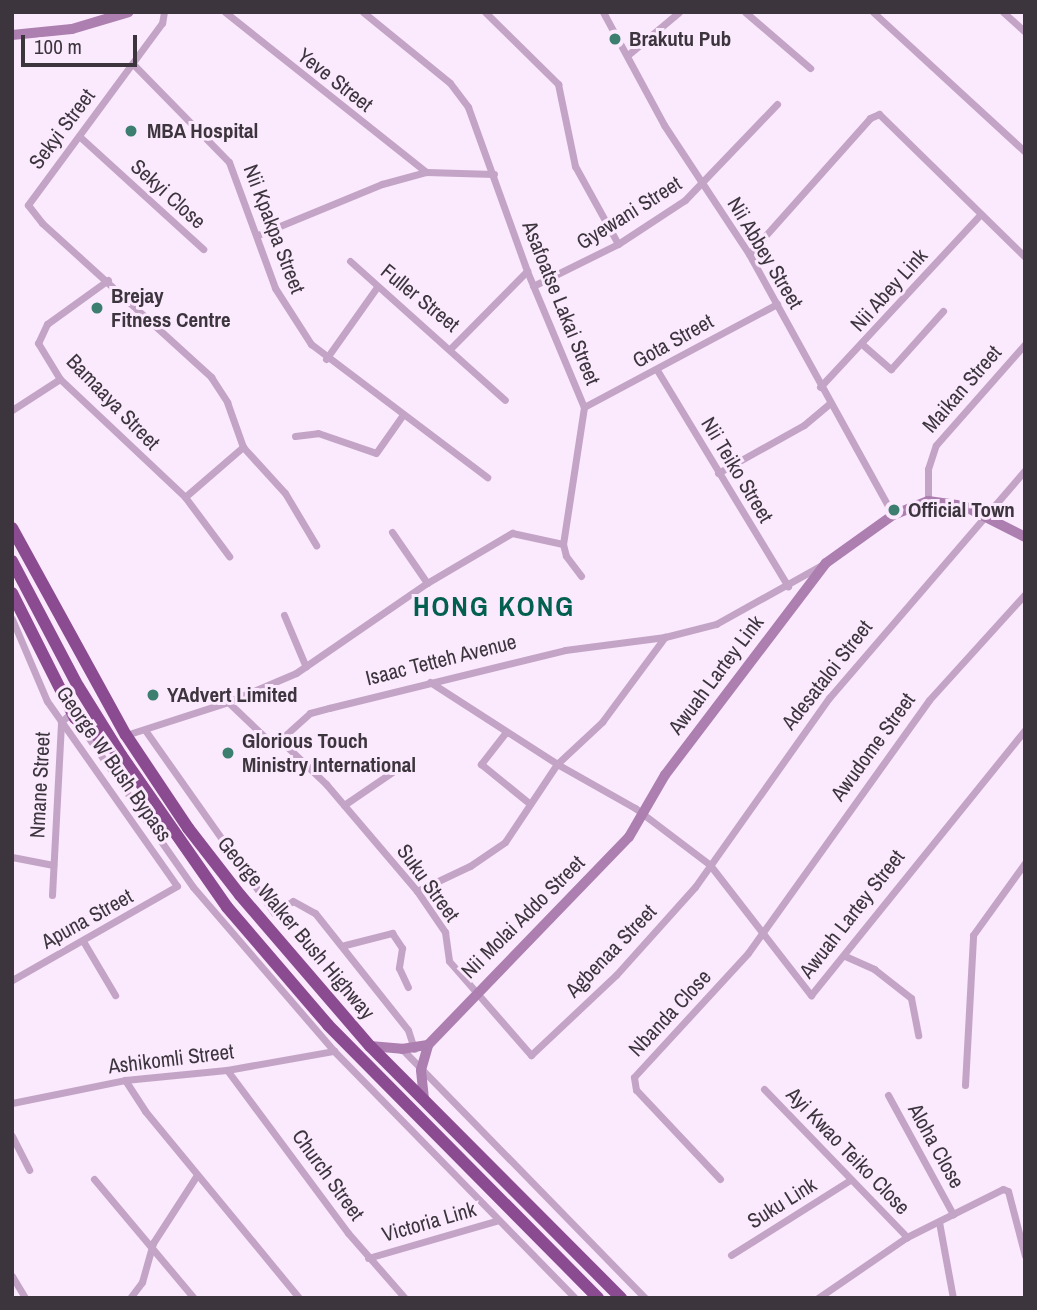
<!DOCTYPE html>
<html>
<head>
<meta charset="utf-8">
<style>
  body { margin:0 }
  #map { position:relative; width:1037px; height:1310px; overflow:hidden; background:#fbe9fd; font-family:"Archivo Narrow",sans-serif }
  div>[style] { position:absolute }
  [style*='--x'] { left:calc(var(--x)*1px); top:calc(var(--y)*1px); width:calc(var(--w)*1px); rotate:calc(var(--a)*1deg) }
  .street>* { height:7px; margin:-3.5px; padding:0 3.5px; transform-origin:3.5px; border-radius:3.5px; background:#c3a4c6 }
  .secondary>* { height:10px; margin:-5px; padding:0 5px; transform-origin:5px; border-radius:5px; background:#ac7fb0 }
  .highway>* { height:12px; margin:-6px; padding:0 6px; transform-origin:6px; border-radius:6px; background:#8b4b91 }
  .dots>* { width:19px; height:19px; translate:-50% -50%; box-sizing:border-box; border:4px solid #fbe9fd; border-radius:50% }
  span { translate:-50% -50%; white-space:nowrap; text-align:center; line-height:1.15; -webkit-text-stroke:6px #fbe9fd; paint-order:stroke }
  .poi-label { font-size:21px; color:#3c353d; font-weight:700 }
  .left { translate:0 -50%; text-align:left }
  .street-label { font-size:21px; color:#3c353d }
  .district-label { font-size:28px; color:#035f4f; font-weight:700; letter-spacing:2px }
  .frame { position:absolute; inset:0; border:14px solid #3c353d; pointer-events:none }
  .scale { position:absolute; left:21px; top:35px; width:116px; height:32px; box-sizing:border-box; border:4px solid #3c353d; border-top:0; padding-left:9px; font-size:21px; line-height:24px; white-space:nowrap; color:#3c353d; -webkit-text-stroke:5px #fbe9fd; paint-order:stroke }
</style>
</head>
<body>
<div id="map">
  <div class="street">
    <i style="--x:164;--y:12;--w:11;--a:100"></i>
    <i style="--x:162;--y:23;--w:226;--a:126.4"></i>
    <i style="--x:28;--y:205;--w:23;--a:52"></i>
    <i style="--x:42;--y:223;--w:229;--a:42.3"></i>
    <i style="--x:211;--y:377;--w:30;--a:57"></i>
    <i style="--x:227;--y:402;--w:48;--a:70.4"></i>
    <i style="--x:243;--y:447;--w:62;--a:47.6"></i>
    <i style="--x:285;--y:493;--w:61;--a:59.2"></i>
    <i style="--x:225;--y:12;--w:257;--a:38.5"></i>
    <i style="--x:363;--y:12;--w:112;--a:39.2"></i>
    <i style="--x:450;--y:83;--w:30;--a:53"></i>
    <i style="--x:468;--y:107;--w:174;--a:70.2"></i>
    <i style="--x:527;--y:271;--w:147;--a:67.3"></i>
    <i style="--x:584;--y:407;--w:139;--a:98.7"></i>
    <i style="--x:485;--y:12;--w:103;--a:44.6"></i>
    <i style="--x:558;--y:84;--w:84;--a:78.3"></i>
    <i style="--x:575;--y:166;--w:89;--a:61.1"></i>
    <i style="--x:603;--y:12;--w:128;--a:61.6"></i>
    <i style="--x:664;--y:125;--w:154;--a:56.6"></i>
    <i style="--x:749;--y:254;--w:298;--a:61.1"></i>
    <i style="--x:745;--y:12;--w:86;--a:40.7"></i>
    <i style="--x:873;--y:12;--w:207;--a:42.6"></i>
    <i style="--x:1003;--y:12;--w:30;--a:42"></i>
    <i style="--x:629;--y:54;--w:65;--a:-40"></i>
    <i style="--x:133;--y:64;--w:137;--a:45.6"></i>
    <i style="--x:229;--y:162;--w:134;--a:69.9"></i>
    <i style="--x:275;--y:288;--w:67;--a:57.3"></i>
    <i style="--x:311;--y:344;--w:221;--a:37.1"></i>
    <i style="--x:79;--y:136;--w:168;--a:42.3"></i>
    <i style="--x:258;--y:235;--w:134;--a:-22.4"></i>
    <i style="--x:382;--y:184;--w:46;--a:-15.3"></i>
    <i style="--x:426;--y:172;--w:68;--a:1.7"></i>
    <i style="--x:749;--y:254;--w:182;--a:-48.3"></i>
    <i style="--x:870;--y:118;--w:10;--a:-24"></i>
    <i style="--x:879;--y:114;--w:204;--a:44.4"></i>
    <i style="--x:350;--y:261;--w:208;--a:41.9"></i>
    <i style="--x:108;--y:280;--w:75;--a:144.2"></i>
    <i style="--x:47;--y:324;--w:21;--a:115"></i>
    <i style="--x:38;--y:343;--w:42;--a:58.6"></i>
    <i style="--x:60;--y:379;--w:172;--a:43.3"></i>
    <i style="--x:185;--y:497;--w:74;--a:53.3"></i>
    <i style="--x:533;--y:286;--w:95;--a:-26.3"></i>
    <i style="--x:618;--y:244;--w:80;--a:-33.3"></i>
    <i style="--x:685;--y:200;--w:133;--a:-46.2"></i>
    <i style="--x:863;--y:345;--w:37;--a:41"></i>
    <i style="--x:891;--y:369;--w:78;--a:-48.1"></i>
    <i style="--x:450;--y:349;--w:110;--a:-45.4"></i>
    <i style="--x:326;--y:359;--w:88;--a:-54.7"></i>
    <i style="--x:657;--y:370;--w:253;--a:58.8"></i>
    <i style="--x:820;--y:387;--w:236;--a:-47.1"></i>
    <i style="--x:584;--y:407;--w:219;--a:-28.1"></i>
    <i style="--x:12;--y:410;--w:57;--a:-32.9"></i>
    <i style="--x:295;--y:436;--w:23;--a:-7"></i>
    <i style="--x:318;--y:433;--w:61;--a:19"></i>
    <i style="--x:376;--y:453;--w:45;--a:-54.9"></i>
    <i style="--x:718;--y:473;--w:98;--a:-29.2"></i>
    <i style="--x:804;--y:425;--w:33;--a:-40"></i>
    <i style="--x:185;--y:497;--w:77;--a:-40.8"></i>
    <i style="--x:928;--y:501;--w:32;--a:-90"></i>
    <i style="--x:928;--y:469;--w:25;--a:-72"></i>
    <i style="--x:936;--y:445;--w:135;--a:-48.6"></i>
    <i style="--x:392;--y:532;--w:62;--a:55.5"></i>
    <i style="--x:563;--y:544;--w:12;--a:76"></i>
    <i style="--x:566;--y:556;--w:25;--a:53"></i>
    <i style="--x:284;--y:615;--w:56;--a:67.1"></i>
    <i style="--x:12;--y:619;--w:89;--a:66.9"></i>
    <i style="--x:47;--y:701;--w:226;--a:54.9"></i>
    <i style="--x:177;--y:886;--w:190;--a:150.3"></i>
    <i style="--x:430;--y:682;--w:151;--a:32.8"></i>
    <i style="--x:557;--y:764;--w:90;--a:29.4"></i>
    <i style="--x:635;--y:808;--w:94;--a:37.2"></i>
    <i style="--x:710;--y:865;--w:165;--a:52.2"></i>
    <i style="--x:811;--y:995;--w:341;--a:-51.1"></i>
    <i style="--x:228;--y:702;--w:58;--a:43.6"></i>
    <i style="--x:270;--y:742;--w:10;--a:-11"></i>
    <i style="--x:280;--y:740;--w:40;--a:-42"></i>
    <i style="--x:310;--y:713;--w:20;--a:-15"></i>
    <i style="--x:329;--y:708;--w:243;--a:-13.8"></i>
    <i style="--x:565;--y:650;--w:101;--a:-7.4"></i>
    <i style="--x:665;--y:637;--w:53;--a:-14.3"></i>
    <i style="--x:716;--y:624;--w:121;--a:-29.1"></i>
    <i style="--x:81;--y:727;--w:195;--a:55"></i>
    <i style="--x:193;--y:887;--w:216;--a:49.3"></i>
    <i style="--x:334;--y:1051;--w:345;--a:45.7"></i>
    <i style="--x:145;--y:730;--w:224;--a:54.8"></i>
    <i style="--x:274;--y:913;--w:22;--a:-32"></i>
    <i style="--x:293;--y:901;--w:25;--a:29"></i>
    <i style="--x:315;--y:913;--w:149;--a:51.5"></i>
    <i style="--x:408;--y:1030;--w:20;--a:72"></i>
    <i style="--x:506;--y:732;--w:41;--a:128"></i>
    <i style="--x:481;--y:764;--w:63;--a:39.2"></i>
    <i style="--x:126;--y:735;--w:107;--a:-17.9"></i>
    <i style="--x:228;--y:702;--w:74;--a:-23.1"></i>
    <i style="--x:296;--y:673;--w:159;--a:-34.5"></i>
    <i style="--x:427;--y:583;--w:99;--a:-30.5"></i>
    <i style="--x:512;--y:533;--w:52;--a:12.2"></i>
    <i style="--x:280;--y:740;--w:64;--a:43.7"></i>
    <i style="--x:326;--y:784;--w:140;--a:49.6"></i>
    <i style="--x:417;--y:891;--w:50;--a:55.7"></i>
    <i style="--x:445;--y:932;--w:29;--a:82"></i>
    <i style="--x:449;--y:961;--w:125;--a:48.9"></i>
    <i style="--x:531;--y:1055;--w:117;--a:-43.3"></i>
    <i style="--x:616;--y:975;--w:118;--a:-48.1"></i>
    <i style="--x:695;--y:887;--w:232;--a:-54.7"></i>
    <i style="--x:829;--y:698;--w:301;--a:-49.3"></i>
    <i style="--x:344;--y:805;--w:69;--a:-34.4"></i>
    <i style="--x:12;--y:857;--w:42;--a:11"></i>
    <i style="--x:417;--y:891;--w:59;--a:-25.3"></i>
    <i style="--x:470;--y:866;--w:42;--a:-34.4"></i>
    <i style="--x:505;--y:842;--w:94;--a:-56.3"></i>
    <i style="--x:557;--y:764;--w:62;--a:-43"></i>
    <i style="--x:602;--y:722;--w:106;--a:-53.5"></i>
    <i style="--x:52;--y:895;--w:173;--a:-87"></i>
    <i style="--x:61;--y:722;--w:15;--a:-42"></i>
    <i style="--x:83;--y:941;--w:63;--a:59.3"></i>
    <i style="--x:345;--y:945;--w:49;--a:-14.3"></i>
    <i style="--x:392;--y:933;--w:18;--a:56"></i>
    <i style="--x:402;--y:948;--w:20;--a:99"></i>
    <i style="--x:399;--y:968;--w:21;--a:65"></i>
    <i style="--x:845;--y:956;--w:32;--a:24"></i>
    <i style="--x:874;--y:969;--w:47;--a:38.1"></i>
    <i style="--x:911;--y:998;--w:38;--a:79"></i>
    <i style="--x:402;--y:1049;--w:348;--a:45.7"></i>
    <i style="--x:227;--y:1070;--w:203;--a:53.4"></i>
    <i style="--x:348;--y:1233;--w:86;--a:48.8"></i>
    <i style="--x:125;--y:1080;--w:37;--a:57"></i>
    <i style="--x:145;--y:1111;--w:242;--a:50.5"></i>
    <i style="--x:965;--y:1085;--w:150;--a:-86.9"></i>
    <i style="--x:973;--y:935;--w:89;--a:-54.2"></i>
    <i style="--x:764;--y:1089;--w:206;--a:46"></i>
    <i style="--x:888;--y:1095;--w:136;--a:61.4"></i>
    <i style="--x:12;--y:1103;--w:115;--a:-11.5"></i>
    <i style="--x:125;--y:1080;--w:102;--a:-5.6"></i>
    <i style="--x:227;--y:1070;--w:109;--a:-10.1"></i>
    <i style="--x:12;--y:1136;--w:38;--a:63"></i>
    <i style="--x:94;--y:1179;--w:155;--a:50"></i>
    <i style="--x:720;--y:1179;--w:122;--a:-133.3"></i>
    <i style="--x:636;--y:1090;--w:13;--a:-99"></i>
    <i style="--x:634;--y:1077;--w:168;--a:-47.4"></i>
    <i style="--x:748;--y:953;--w:311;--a:-54.4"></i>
    <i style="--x:929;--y:700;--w:143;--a:-47.8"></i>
    <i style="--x:939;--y:1222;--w:77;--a:79.6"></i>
    <i style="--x:731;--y:1255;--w:141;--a:-32.2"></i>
    <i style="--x:368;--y:1258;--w:136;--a:-16.2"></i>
    <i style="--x:12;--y:1276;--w:26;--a:59"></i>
    <i style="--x:130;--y:1298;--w:20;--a:-53"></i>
    <i style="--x:142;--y:1282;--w:41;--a:-74.2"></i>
    <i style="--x:153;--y:1243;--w:81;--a:-57.1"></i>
    <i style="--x:818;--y:1298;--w:108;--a:-34.4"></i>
    <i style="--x:907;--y:1237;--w:107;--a:-26.6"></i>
    <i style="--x:1003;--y:1189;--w:5;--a:22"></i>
    <i style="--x:1008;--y:1191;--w:67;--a:75.3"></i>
  </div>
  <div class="secondary">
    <i style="--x:12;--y:35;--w:60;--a:-5.7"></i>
    <i style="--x:72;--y:29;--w:59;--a:-16.6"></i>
    <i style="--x:370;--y:1046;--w:32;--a:5"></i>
    <i style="--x:402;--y:1049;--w:26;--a:-9"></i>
    <i style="--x:424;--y:1099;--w:29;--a:-96"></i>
    <i style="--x:421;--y:1070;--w:26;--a:-74"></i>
    <i style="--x:428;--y:1045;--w:289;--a:-46"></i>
    <i style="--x:629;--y:837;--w:72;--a:-59.9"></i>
    <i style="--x:665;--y:775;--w:266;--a:-52.8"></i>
    <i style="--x:826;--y:563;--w:82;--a:-35.6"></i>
    <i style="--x:893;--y:515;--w:38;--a:-22"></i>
    <i style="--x:928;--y:501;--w:36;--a:8"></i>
    <i style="--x:964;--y:506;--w:68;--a:26.9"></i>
  </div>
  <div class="highway">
    <i style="--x:12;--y:528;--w:236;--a:61.2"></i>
    <i style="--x:126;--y:735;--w:112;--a:56.3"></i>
    <i style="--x:188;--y:828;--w:85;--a:52.2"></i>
    <i style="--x:240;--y:895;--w:199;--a:49.3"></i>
    <i style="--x:370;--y:1046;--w:356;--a:45.1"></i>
    <i style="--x:12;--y:561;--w:141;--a:62.2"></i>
    <i style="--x:78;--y:686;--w:81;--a:58.1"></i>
    <i style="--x:121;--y:755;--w:185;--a:55.1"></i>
    <i style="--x:227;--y:907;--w:155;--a:49.4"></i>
    <i style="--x:328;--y:1025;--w:384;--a:45.3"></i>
    <i style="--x:12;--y:593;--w:140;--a:63.3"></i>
    <i style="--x:75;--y:718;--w:48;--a:39"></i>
  </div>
  <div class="dots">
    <i style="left:615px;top:39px;background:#3c7e6f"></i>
    <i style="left:131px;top:131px;background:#3c7e6f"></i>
    <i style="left:97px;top:308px;background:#3c7e6f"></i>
    <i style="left:894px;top:510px;background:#3c7e6f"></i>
    <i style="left:153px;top:695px;background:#3c7e6f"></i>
    <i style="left:228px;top:753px;background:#3c7e6f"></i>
  </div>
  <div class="poi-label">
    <span class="left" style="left:629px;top:39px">Brakutu Pub</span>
    <span class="left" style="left:147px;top:131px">MBA Hospital</span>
    <span class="left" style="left:111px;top:308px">Brejay<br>Fitness Centre</span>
    <span class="left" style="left:908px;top:510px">Official Town</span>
    <span class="left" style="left:167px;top:695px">YAdvert Limited</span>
    <span class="left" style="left:242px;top:753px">Glorious Touch<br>Ministry International</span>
  </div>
  <div class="street-label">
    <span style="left:335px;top:80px;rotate:38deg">Yeve Street</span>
    <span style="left:62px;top:129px;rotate:-53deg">Sekyi Street</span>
    <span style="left:168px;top:194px;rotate:42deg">Sekyi Close</span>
    <span style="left:629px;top:213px;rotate:-32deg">Gyewani Street</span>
    <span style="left:274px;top:229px;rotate:69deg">Nii Kpakpa Street</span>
    <span style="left:765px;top:253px;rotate:59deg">Nii Abbey Street</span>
    <span style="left:889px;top:290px;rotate:-48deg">Nii Abey Link</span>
    <span style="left:420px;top:298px;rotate:39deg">Fuller Street</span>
    <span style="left:561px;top:303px;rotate:68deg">Asafoatse Lakai Street</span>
    <span style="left:673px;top:341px;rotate:-29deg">Gota Street</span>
    <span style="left:962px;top:389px;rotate:-49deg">Maikan Street</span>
    <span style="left:113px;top:402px;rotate:46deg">Bamaaya Street</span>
    <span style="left:737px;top:470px;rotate:59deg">Nii Teiko Street</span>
    <span style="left:441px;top:660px;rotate:-14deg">Isaac Tetteh Avenue</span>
    <span style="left:716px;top:675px;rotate:-53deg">Awuah Lartey Link</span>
    <span style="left:827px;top:675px;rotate:-52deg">Adesataloi Street</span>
    <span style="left:873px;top:747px;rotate:-54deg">Awudome Street</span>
    <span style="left:114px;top:764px;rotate:55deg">George W Bush Bypass</span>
    <span style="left:40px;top:785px;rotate:-87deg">Nmane Street</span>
    <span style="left:428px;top:883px;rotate:54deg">Suku Street</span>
    <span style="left:852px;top:914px;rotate:-52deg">Awuah Lartey Street</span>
    <span style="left:523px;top:917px;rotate:-45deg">Nii Molai Addo Street</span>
    <span style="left:87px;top:919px;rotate:-29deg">Apuna Street</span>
    <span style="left:296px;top:928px;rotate:50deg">George Walker Bush Highway</span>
    <span style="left:611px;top:951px;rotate:-46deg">Agbenaa Street</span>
    <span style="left:670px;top:1013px;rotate:-47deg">Nbanda Close</span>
    <span style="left:171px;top:1059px;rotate:-7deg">Ashikomli Street</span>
    <span style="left:936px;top:1146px;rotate:61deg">Aloha Close</span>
    <span style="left:848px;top:1151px;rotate:46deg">Ayi Kwao Teiko Close</span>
    <span style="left:328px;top:1175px;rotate:54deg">Church Street</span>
    <span style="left:782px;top:1203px;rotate:-32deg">Suku Link</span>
    <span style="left:429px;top:1222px;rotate:-16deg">Victoria Link</span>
  </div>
  <div class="district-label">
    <span style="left:494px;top:606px">HONG KONG</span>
  </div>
  <div class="frame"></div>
  <div class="scale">100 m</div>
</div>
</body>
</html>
